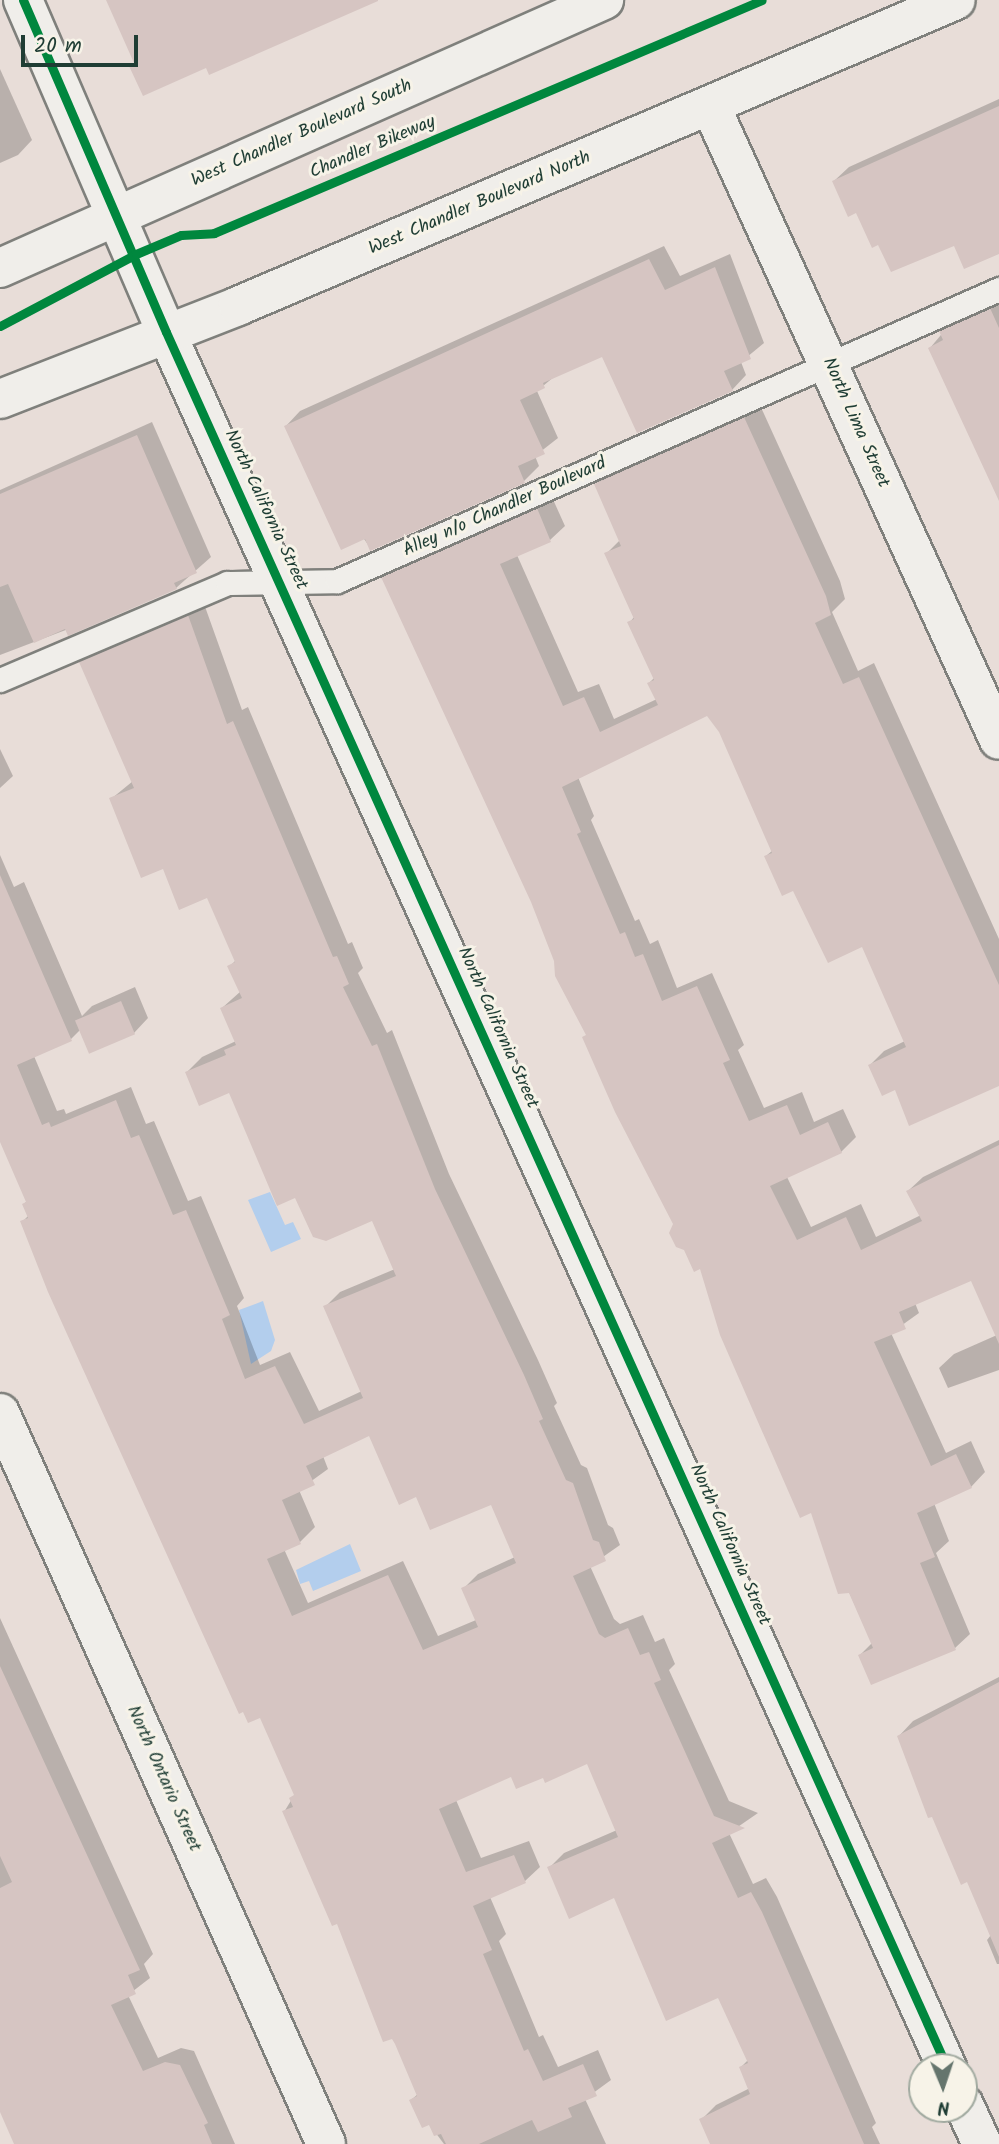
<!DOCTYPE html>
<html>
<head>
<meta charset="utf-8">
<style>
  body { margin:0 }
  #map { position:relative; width:999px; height:2144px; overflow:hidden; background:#e8ddd8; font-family:Kalam,sans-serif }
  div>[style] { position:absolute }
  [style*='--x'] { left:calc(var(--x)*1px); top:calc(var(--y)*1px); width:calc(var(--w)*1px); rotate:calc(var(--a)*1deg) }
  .water>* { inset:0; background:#b3ceed }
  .shadow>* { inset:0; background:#0003 }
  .building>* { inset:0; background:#d6c5c2; transform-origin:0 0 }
  .roads { filter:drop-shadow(2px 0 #7f807c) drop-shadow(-2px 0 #7f807c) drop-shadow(0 2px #7f807c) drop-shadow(0 -2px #7f807c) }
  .lane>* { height:23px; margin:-11.5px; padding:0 11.5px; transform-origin:11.5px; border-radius:11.5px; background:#f0eeea }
  .street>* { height:38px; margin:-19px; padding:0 19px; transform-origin:19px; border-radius:19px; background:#f0eeea }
  .secondary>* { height:38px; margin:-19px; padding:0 19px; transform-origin:19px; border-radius:19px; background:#f0eeea }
  .cycleway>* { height:9px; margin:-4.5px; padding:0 4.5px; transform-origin:4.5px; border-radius:4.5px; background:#00873e }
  span { translate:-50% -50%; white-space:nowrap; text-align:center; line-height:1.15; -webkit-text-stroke:6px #f7f3e8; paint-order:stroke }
  .street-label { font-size:18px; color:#1f3d34 }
  .north { position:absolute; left:908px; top:2053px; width:70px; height:70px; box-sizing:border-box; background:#f7f3e8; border:2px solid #a1aaa0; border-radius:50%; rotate:178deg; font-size:19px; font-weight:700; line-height:28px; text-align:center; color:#1f3d34 }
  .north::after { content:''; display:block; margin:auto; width:24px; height:32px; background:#65756d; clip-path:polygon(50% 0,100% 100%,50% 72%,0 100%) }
  .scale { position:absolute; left:21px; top:35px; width:117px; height:32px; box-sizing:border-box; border:4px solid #1f3d34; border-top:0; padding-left:9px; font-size:21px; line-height:24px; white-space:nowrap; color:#1f3d34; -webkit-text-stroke:5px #f7f3e8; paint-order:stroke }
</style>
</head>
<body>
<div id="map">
  <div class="water">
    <i style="clip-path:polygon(270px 1192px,285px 1225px,293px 1222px,301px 1239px,271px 1252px,248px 1200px)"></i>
    <i style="clip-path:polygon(263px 1301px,275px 1340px,271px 1351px,251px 1364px,239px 1310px)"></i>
    <i style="clip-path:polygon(350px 1544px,361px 1571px,313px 1591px,309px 1581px,300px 1584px,296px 1570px)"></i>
  </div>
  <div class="shadow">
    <i style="clip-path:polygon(0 69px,32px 140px,18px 155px,0 163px)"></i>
    <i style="clip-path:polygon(999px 99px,999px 252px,955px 244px,879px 243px,834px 181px,849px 167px)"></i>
    <i style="clip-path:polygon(664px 246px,680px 276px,730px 254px,764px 343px,741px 362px,746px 375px,732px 390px,603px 354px,555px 376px,537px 391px,558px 438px,535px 456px,539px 466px,524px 481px,371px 549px,286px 426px,300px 411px)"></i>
    <i style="clip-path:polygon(999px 298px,999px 491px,930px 348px,956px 317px)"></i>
    <i style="clip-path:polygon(759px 403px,840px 581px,845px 599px,832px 612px,858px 671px,874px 663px,999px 939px,999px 1084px,896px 1088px,870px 1065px,884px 1051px,905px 1041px,863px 945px,794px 889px,766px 856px,773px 850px,721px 731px,708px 714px,578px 777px,594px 816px,591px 820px,635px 921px,639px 919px,650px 944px,658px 940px,677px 988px,712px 973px,744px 1045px,738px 1050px,764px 1108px,802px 1092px,814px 1122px,843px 1109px,856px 1137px,841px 1152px,787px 1177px,811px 1227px,861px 1204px,876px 1237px,921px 1215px,908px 1191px,923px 1177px,999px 1140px,999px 1370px,948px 1388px,939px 1368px,954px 1354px,997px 1335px,972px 1279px,915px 1303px,919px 1313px,891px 1333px,946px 1453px,971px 1441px,985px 1472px,971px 1487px,934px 1503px,949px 1541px,936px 1553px,970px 1634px,955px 1648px,872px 1683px,860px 1655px,872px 1643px,702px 1266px,587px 1034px,532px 901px,383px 577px,398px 563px,551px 495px,565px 526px,550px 540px,517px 555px,578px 692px,599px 684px,614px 719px,657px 699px,649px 683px,655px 677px,629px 623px,635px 616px,607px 553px,620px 540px,596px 484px,611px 470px)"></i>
    <i style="clip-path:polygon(152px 422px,211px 557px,176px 588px,0 655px,0 490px)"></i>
    <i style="clip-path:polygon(evenodd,203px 601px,242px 710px,248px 707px,348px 944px,352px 942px,363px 968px,358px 973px,387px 1033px,392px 1030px,449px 1174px,538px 1360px,557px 1403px,554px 1406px,581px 1465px,587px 1468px,608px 1525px,613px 1528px,620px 1545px,590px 1566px,614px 1619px,620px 1624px,643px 1615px,655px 1642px,664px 1638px,675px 1664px,669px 1670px,729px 1801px,758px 1813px,729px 1833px,753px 1884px,766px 1878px,777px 1897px,876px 2123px,872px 2127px,880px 2144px,712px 2144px,701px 2120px,716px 2105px,750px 2088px,741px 2067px,748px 2060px,719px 1995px,615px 1896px,549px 1868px,564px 1853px,617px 1830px,588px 1762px,544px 1776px,512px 1774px,456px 1800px,481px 1858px,529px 1841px,540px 1867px,525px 1881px,490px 1897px,506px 1934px,499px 1941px,539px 2037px,543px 2035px,558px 2067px,598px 2050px,611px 2080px,585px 2099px,606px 2144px,444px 2144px,411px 2100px,418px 2094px,397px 2043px,284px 1812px,295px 1794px,261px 1715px,22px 1222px,29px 1215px,24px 1204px,27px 1201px,0 1137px,0 855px,14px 887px,24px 882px,82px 1016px,92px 1006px,135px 987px,148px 1018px,134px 1033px,81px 1029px,71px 1039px,34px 1056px,57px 1111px,64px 1109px,66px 1114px,131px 1087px,146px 1124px,154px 1121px,188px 1201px,201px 1196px,244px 1298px,237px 1306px,260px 1365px,290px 1352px,319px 1411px,362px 1391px,325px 1307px,340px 1292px,395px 1269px,373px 1218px,296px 1196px,230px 1091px,187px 1072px,202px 1057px,236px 1041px,222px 1008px,241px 991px,230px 966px,236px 960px,208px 896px,164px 867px,111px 799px,133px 781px,81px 662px,96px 647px,203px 601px,370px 1434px,417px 1495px,492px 1502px,515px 1557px,478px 1574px,463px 1589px,476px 1620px,438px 1636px,403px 1561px,308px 1603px,284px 1549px,300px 1542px,315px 1527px,299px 1490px,328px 1469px,323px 1456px,370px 1434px)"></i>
    <i style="clip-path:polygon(0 749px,13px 776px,0 788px)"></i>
    <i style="clip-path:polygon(0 1618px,153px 1954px,144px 1964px,150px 1978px,128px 1995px,158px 2058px,181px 2048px,194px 2051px,235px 2144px,38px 2144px,0 2107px)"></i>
    <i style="clip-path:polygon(999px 1677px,999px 1964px,997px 1964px,987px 1940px,991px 1935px,968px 1880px,899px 1736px,913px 1721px)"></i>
  </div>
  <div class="building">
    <i style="clip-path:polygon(106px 0,378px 0,378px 1px,209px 75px,206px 68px,143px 96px,129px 66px,134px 63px)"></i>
    <i style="clip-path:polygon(999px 106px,999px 254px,964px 269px,954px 246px,891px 272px,878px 245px,872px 248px,856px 213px,848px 217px,832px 181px)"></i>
    <i style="clip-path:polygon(649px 259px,665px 290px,715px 267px,751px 359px,724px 371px,733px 391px,637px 433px,602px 357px,543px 383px,545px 388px,520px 400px,545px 454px,518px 466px,525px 483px,370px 551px,365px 539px,341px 550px,284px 426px)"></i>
    <i style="clip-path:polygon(990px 308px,999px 328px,999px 501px,928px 348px,943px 340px,939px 331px)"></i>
    <i style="clip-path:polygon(744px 417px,826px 596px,831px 615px,815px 623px,843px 684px,859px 677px,999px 985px,999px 1086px,909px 1126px,895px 1090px,882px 1096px,868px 1065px,906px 1047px,862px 947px,828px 963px,793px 891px,782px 896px,764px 856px,772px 853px,719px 732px,707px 716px,562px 787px,581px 832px,577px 834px,620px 934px,625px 932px,635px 957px,643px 954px,662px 1001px,697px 986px,730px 1060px,723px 1063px,749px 1121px,787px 1105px,800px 1135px,828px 1122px,842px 1153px,770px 1186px,797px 1240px,846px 1217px,861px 1250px,922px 1221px,906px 1191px,999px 1145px,999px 1344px,971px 1281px,899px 1312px,906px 1329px,874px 1342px,931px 1466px,956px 1454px,972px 1488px,917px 1513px,935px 1557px,920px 1563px,956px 1650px,871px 1685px,858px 1655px,873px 1648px,849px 1593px,838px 1594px,811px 1513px,800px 1518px,720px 1335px,700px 1269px,694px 1272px,684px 1250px,676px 1247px,669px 1233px,673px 1224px,615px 1112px,582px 1037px,586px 1035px,555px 976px,554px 961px,531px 902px,381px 577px,537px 508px,551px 542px,500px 564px,563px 706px,584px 697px,600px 732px,658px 705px,647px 683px,654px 680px,627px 622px,634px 619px,604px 553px,621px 546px,594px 484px)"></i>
    <i style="clip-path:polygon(137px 435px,197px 573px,174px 583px,177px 589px,68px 636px,65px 629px,34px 643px,8px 584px,0 587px,0 494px)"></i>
    <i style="clip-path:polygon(evenodd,188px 615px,227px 724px,233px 721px,333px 957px,337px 956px,349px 984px,343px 987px,372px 1046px,377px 1044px,435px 1189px,524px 1375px,543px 1419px,539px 1421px,566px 1480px,573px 1483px,593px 1540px,599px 1542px,606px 1561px,573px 1576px,599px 1634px,605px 1638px,628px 1628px,640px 1655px,649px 1652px,661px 1680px,654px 1683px,714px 1816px,745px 1828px,712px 1843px,738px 1898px,751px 1892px,762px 1912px,864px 2144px,710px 2144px,699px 2119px,750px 2094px,739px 2067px,748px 2063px,718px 1998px,666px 2021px,614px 1898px,569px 1919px,547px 1867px,618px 1837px,587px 1764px,545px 1783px,543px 1778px,516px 1789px,511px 1777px,439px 1809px,466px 1872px,514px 1855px,526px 1883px,473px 1906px,492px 1950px,483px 1954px,524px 2051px,528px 2049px,543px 2081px,583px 2064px,597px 2096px,568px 2108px,572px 2117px,538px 2132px,532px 2120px,479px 2144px,446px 2144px,441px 2134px,434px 2136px,429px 2125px,422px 2128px,409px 2100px,417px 2096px,395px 2044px,392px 2039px,383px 2042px,337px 1924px,332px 1926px,282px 1811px,293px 1807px,289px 1798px,294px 1795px,260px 1718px,248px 1723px,243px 1712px,239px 1714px,48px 1292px,20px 1221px,28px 1218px,22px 1204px,26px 1202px,0 1142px,0 875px,72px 1041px,17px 1065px,42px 1125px,49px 1122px,51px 1127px,116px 1100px,131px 1138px,139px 1135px,173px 1215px,186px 1210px,230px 1315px,222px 1319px,245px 1379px,275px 1366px,304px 1424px,363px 1398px,323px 1306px,396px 1276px,372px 1221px,326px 1241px,313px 1237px,295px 1198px,277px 1206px,229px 1093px,199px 1106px,185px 1072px,226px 1055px,224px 1050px,236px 1045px,220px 1008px,242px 998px,227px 966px,235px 962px,207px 898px,179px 910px,163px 869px,141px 878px,109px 798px,134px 788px,79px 662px,188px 615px,369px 1436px,399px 1505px,416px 1497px,430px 1530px,491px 1505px,516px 1563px,461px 1588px,478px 1627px,423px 1650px,388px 1575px,292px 1616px,267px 1559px,301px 1544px,282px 1500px,315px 1485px,306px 1466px,369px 1436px)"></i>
    <i style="left:121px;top:1001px;width:36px;height:50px;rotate:67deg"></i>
    <i style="clip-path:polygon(0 1666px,140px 1970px,128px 1975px,136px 1994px,111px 2005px,143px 2071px,165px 2062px,180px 2065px,208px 2123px,204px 2125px,212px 2144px,14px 2144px,0 2112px,0 1888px,12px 1882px,0 1856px)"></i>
    <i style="clip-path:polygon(999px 1682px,999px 1957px,967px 1882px,961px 1885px,932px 1817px,928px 1818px,897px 1736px)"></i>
  </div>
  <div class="roads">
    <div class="lane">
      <i style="--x:0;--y:680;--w:247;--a:-23.1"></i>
      <i style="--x:227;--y:583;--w:110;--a:-1"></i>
      <i style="--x:337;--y:581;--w:724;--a:-23.8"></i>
    </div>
    <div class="street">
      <i style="--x:711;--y:107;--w:695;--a:65.54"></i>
      <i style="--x:0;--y:1413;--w:800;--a:65.96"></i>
    </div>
    <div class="secondary">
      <i style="--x:23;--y:0;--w:361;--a:66.7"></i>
      <i style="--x:166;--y:332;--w:1903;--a:65.77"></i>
      <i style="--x:0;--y:268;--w:661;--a:-23.93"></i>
      <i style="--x:0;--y:399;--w:256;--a:-21.3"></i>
      <i style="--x:238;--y:306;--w:780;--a:-23.08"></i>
      <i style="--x:964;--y:2105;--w:43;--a:65.2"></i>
    </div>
  </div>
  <div class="cycleway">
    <i style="--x:23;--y:0;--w:361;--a:66.7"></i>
    <i style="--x:166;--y:332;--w:1903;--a:65.77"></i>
    <i style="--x:0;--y:326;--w:154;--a:-27.9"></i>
    <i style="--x:136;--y:254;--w:49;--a:-22.9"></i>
    <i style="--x:181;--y:235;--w:33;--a:-3"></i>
    <i style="--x:214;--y:233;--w:595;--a:-23.03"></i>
  </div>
  <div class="street-label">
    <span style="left:302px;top:134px;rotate:-24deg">West Chandler Boulevard South</span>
    <span style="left:373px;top:148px;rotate:-23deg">Chandler Bikeway</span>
    <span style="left:480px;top:204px;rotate:-23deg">West Chandler Boulevard North</span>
    <span style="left:855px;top:423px;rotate:66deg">North Lima Street</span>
    <span style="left:505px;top:508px;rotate:-24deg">Alley n/o Chandler Boulevard</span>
    <span style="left:265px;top:510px;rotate:65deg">North California Street</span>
    <span style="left:497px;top:1028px;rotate:66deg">North California Street</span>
    <span style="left:729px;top:1545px;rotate:66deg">North California Street</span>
    <span style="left:163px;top:1779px;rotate:66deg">North Ontario Street</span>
  </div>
  <div class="north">N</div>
  <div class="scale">20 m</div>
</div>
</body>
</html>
